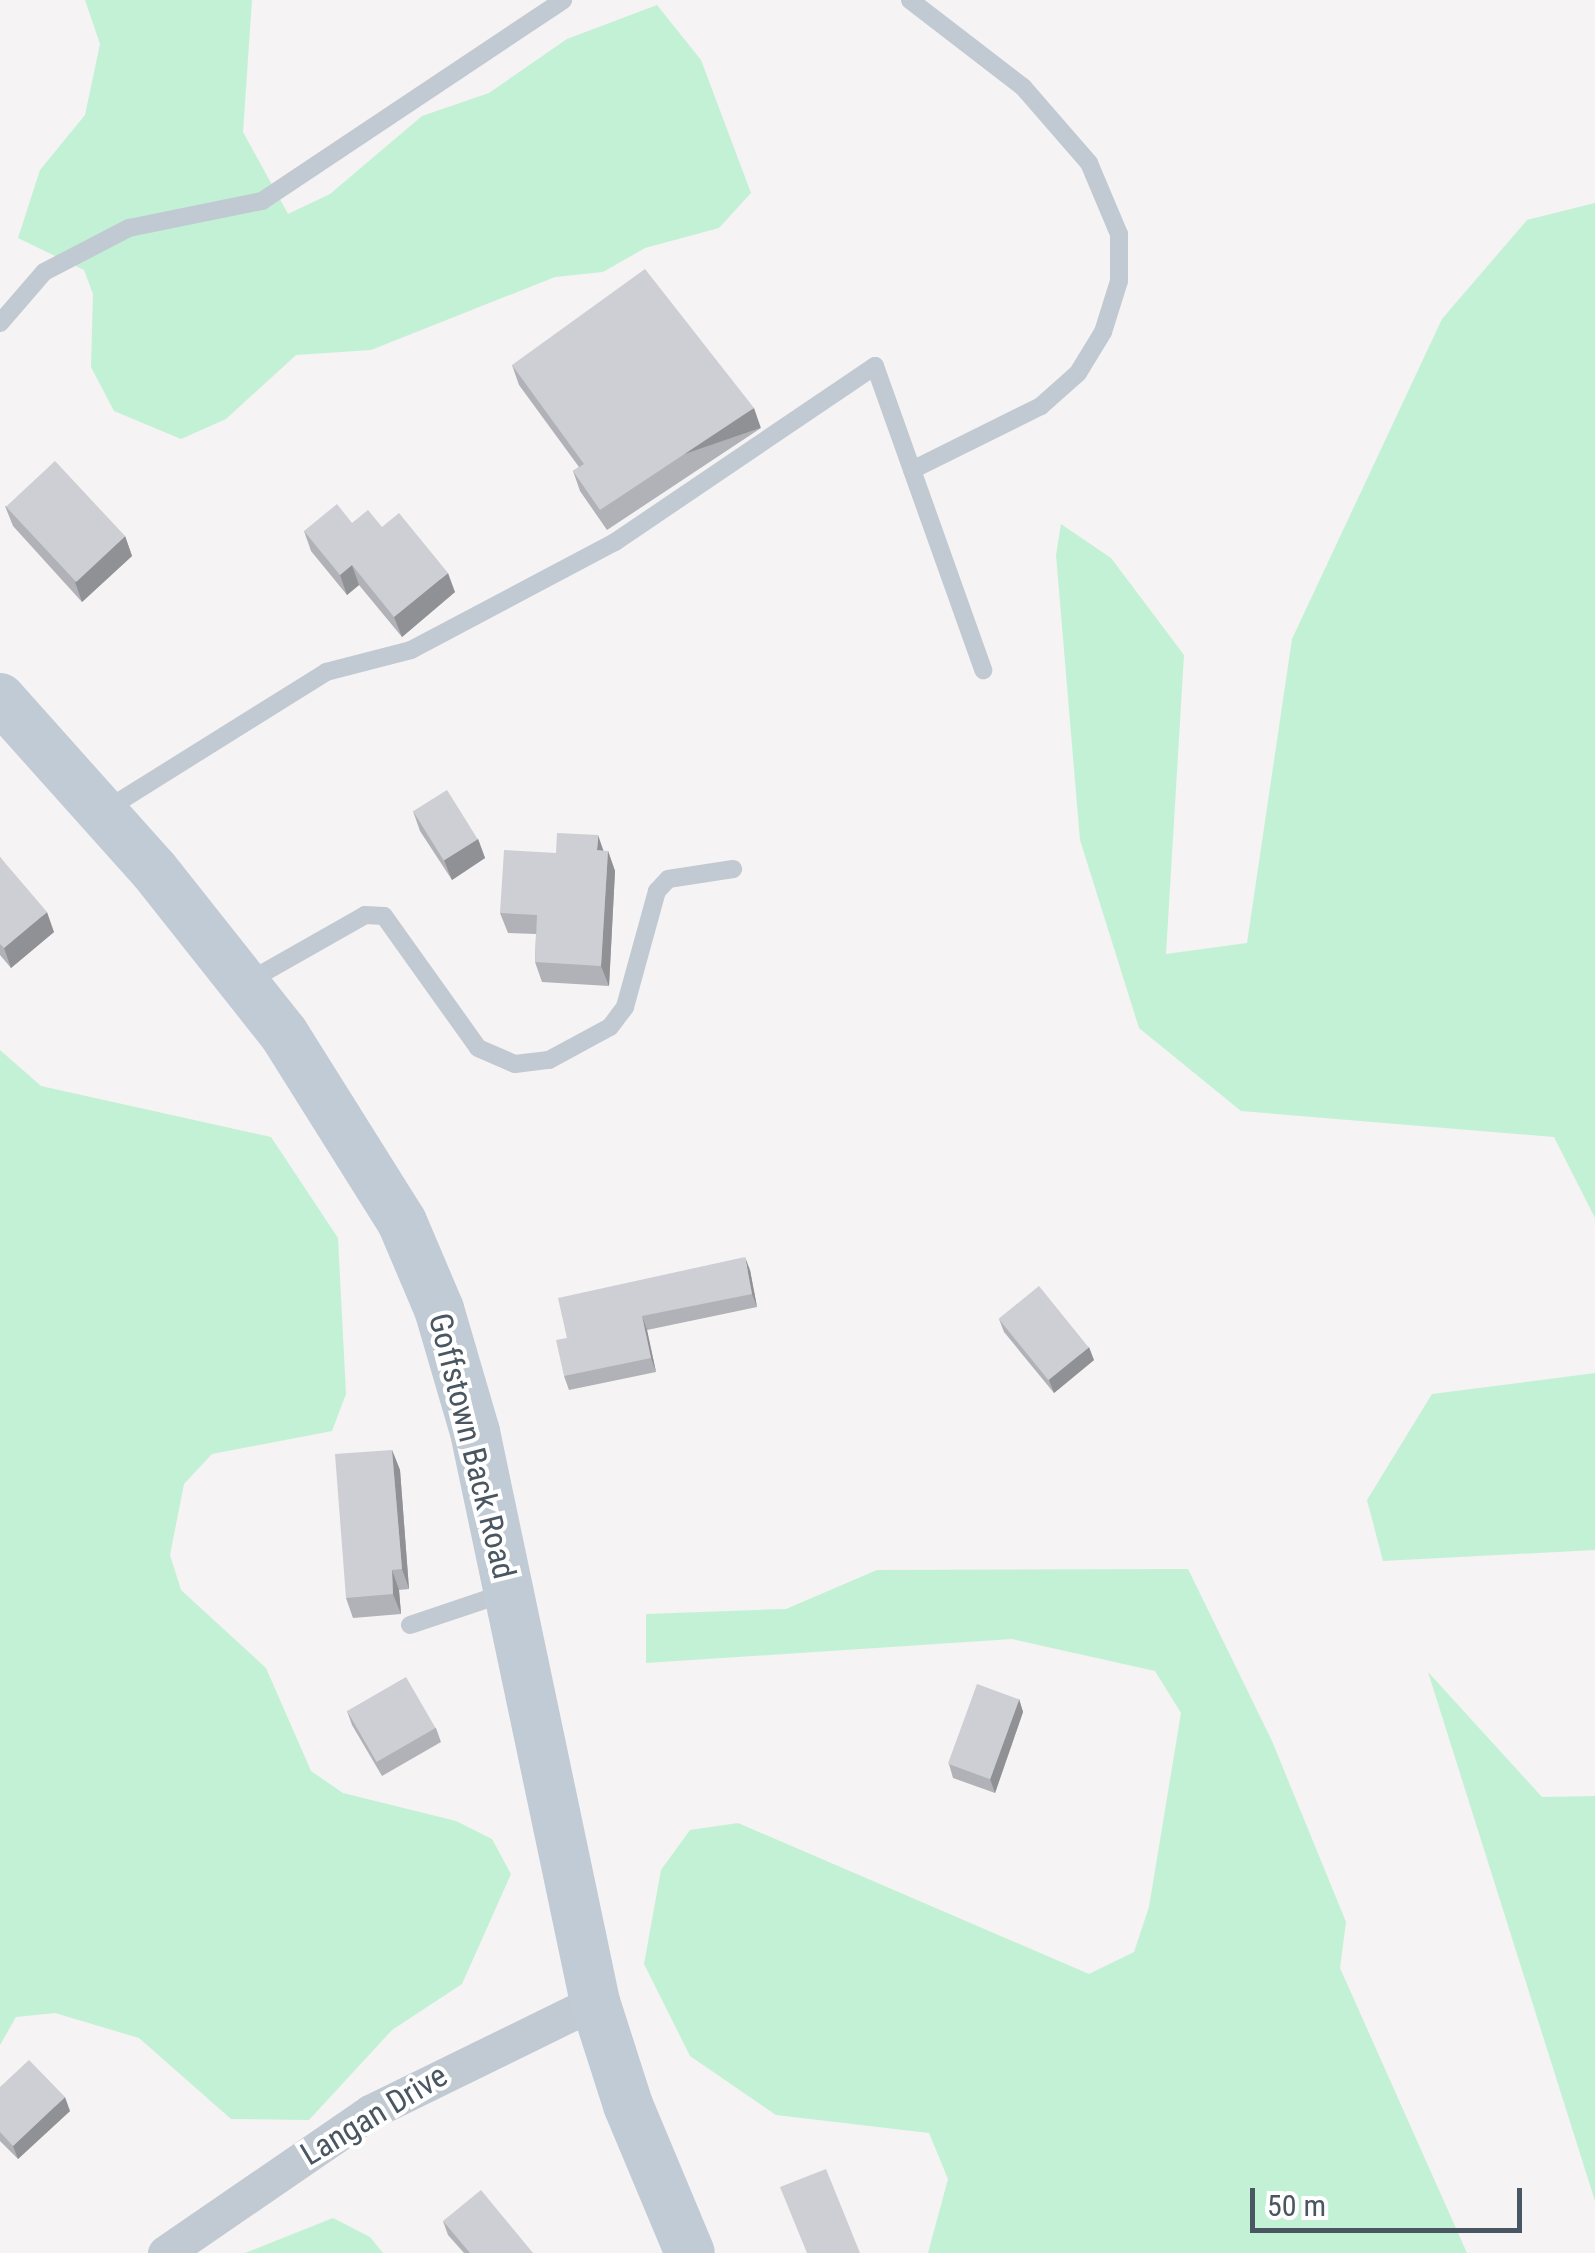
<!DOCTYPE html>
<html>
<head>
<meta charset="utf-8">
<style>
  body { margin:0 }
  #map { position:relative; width:1595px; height:2253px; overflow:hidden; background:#f5f3f3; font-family:"Roboto Condensed",sans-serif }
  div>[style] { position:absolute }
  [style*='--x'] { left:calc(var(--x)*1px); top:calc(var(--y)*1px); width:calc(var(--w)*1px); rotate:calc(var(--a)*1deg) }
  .green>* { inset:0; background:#c3f1d5 }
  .lane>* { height:18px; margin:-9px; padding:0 9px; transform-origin:9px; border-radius:9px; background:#c1cad2 }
  .street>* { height:35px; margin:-17.5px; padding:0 17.5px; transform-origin:17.5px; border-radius:17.5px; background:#c1cad2 }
  .secondary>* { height:50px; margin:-25px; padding:0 25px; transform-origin:25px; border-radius:25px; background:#c1cbd6 }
  .wall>* { inset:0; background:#b0b2b7 }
  .shaded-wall>* { inset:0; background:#909195; transform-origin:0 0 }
  .building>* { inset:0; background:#cdcfd5; transform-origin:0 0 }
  span { translate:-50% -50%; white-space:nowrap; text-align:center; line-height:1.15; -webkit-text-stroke:8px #fff; paint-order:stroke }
  .street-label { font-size:32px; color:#4a5661 }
  .scale { position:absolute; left:1250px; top:2188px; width:272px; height:45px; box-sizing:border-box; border:5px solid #4a5661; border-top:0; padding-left:12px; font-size:30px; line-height:35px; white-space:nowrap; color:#4a5661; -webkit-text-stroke:8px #fff; paint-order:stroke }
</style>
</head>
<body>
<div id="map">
  <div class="green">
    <i style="clip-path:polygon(85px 0,252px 0,243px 132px,288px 214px,330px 194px,422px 116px,489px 93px,567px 39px,657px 5px,701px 60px,751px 193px,719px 228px,645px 248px,603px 272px,555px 277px,371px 350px,296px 355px,226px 419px,181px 439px,114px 411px,91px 367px,93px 294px,84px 270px,18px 238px,40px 170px,85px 115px,100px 44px)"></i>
    <i style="clip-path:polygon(1595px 203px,1595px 1218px,1554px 1137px,1241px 1111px,1139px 1028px,1080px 840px,1056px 555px,1061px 524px,1111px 558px,1184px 655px,1166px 954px,1247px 943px,1292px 639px,1442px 319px,1527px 220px)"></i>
    <i style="clip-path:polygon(0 1050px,41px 1086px,271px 1137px,338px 1238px,346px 1394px,332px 1431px,212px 1454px,184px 1484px,170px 1555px,181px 1590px,266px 1668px,311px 1771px,343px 1793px,456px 1821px,492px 1839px,511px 1874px,462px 1984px,392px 2030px,309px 2120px,231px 2119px,139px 2038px,55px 2013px,16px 2017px,0 2045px)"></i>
    <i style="clip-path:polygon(1595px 1373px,1595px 1550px,1383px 1561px,1367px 1500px,1432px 1394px)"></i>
    <i style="clip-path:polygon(1188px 1569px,1272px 1741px,1346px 1922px,1340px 1968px,1467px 2253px,928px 2253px,948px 2179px,929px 2133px,776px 2115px,690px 2056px,644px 1964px,661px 1870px,690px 1830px,738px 1823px,1089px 1974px,1134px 1952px,1149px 1907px,1181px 1713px,1155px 1671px,1012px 1639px,646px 1663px,646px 1614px,786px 1609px,877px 1570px)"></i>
    <i style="clip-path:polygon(1428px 1672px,1542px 1797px,1595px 1796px,1595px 2201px)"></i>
    <i style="clip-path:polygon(333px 2218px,370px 2237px,383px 2253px,245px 2253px)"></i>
  </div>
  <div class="lane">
    <i style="--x:910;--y:0;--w:143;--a:37.6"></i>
    <i style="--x:1023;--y:87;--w:101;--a:49"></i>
    <i style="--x:1089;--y:163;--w:77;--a:67.1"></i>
    <i style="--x:1119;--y:234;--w:47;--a:90"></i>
    <i style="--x:1119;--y:281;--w:53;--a:107.4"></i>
    <i style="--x:1103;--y:332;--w:48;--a:121.4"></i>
    <i style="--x:1078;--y:373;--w:50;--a:138.3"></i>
    <i style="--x:1041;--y:406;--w:144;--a:153.6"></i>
    <i style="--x:0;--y:323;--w:67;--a:-49.2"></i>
    <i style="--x:44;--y:272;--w:96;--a:-27.4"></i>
    <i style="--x:129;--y:228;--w:136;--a:-11.5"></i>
    <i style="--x:262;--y:201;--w:362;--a:-33.7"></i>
    <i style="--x:107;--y:809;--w:258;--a:-32"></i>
    <i style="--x:326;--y:672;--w:88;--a:-14.5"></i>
    <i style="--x:411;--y:650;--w:231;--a:-27.9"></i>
    <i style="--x:615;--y:542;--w:314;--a:-34.1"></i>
    <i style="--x:875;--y:366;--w:323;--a:70.4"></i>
    <i style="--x:249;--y:981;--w:133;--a:-29.6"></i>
    <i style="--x:365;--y:915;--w:19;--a:3"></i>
    <i style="--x:384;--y:916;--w:162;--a:54.5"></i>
    <i style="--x:478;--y:1048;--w:40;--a:23.4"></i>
    <i style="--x:515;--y:1064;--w:34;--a:-7"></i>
    <i style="--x:549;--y:1060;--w:69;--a:-28.4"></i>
    <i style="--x:610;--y:1027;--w:25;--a:-53"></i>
    <i style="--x:625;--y:1007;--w:120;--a:-74.6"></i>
    <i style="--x:657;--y:891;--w:16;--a:-47"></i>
    <i style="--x:668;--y:879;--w:66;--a:-8.7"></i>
    <i style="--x:410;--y:1625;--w:100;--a:-18.6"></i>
  </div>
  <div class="street">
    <i style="--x:165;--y:2253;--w:249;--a:-34.5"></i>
    <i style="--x:370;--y:2112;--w:250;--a:-26.1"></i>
  </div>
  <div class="secondary">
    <i style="--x:0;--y:698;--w:231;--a:48.2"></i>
    <i style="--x:154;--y:870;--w:209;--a:51.6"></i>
    <i style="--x:284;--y:1034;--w:222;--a:57.9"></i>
    <i style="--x:402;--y:1222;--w:95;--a:67"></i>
    <i style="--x:439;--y:1309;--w:128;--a:73.7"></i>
    <i style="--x:475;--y:1432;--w:582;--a:78.11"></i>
    <i style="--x:595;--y:2002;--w:108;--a:72.2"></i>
    <i style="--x:628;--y:2105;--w:160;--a:67.3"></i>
  </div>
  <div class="wall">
    <i style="clip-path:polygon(512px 365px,761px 428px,607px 530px,580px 491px,573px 471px,579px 467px,519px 385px)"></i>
    <i style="clip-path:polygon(5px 506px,125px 536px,132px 556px,82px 602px,13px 526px)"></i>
    <i style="clip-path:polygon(352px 523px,382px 527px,455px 592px,402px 637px,359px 585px,347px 595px,311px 551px,304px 531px)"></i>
    <i style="clip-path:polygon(413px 811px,478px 839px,485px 858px,452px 880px,420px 831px)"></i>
    <i style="clip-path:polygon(608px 851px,615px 871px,609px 986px,542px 982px,535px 962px,536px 934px,508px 933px,500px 913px,556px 853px)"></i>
    <i style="clip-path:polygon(0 857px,54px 932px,11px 968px,0 955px)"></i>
    <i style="clip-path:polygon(750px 1270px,757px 1307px,647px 1330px,656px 1372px,569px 1390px,564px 1376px,567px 1338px)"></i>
    <i style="clip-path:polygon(999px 1319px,1094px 1360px,1054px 1393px,1004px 1332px)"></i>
    <i style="clip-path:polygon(392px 1450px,400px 1470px,409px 1589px,399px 1590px,401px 1614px,353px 1618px,346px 1598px)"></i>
    <i style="clip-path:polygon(1019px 1699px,1023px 1712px,995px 1793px,953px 1778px,949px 1764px)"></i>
    <i style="clip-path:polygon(347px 1711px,436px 1728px,441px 1742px,382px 1776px,352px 1725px)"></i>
    <i style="clip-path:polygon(0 2087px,70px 2111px,18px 2159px,0 2141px)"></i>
    <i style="clip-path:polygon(443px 2221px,533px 2253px,464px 2253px,448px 2235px)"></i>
  </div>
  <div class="shaded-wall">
    <i style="left:754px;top:408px;width:21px;height:185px;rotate:71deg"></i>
    <i style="clip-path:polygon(125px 536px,132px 556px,82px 602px,75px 582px)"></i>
    <i style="clip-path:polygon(352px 565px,359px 585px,347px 595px,340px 575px)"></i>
    <i style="clip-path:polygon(448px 573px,455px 592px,402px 637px,394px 617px)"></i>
    <i style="clip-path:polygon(598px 835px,605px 855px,597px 850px)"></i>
    <i style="clip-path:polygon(478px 839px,485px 858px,452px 880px,444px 860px)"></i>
    <i style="clip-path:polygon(608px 851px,615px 871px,609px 986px,601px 966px)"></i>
    <i style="clip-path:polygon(47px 912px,54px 932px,11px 968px,4px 948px)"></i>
    <i style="clip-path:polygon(745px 1257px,750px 1270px,757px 1307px,752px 1294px)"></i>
    <i style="clip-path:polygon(642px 1316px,647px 1330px,656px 1372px,651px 1358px)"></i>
    <i style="clip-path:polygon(1089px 1347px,1094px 1360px,1054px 1393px,1049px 1380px)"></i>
    <i style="clip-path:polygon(392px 1450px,400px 1470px,409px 1589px,402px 1569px)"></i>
    <i style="clip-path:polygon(392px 1570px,399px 1590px,401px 1614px,393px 1594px)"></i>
    <i style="clip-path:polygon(1019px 1699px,1023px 1712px,995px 1793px,990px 1779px)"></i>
    <i style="clip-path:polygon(65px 2097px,70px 2111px,18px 2159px,13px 2146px)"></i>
  </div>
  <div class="building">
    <i style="clip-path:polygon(645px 269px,754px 408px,600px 510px,573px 471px,584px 464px,512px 365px)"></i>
    <i style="left:55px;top:461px;width:103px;height:67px;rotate:47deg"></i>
    <i style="clip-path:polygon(337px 504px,352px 523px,368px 510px,382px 527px,399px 513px,448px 573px,394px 617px,352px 565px,340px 575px,304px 531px)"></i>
    <i style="left:447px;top:790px;width:58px;height:40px;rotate:58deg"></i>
    <i style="clip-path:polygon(557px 833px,598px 835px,597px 850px,608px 851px,601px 966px,535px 962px,537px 915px,500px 913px,504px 850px,556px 853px)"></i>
    <i style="clip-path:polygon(0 857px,47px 912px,4px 948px,0 944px)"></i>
    <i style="clip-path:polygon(745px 1257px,752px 1294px,642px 1316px,651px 1358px,564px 1376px,556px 1340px,567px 1338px,558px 1298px)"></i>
    <i style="left:1039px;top:1286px;width:79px;height:52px;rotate:51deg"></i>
    <i style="clip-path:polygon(392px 1450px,402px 1569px,392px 1570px,393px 1594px,346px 1598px,335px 1454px)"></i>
    <i style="left:406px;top:1677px;width:59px;height:68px;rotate:60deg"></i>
    <i style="left:977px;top:1684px;width:45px;height:85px;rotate:20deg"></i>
    <i style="clip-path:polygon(29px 2060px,65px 2097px,13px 2146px,0 2132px,0 2087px)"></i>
    <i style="clip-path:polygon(826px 2169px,860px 2253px,807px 2253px,780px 2187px)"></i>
    <i style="clip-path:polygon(481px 2190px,533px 2253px,470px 2253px,443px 2221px)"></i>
  </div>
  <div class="street-label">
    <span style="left:472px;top:1446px;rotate:76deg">Goffstown Back Road</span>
    <span style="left:374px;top:2115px;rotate:-31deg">Langan Drive</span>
  </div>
  <div class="scale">50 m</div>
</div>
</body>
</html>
